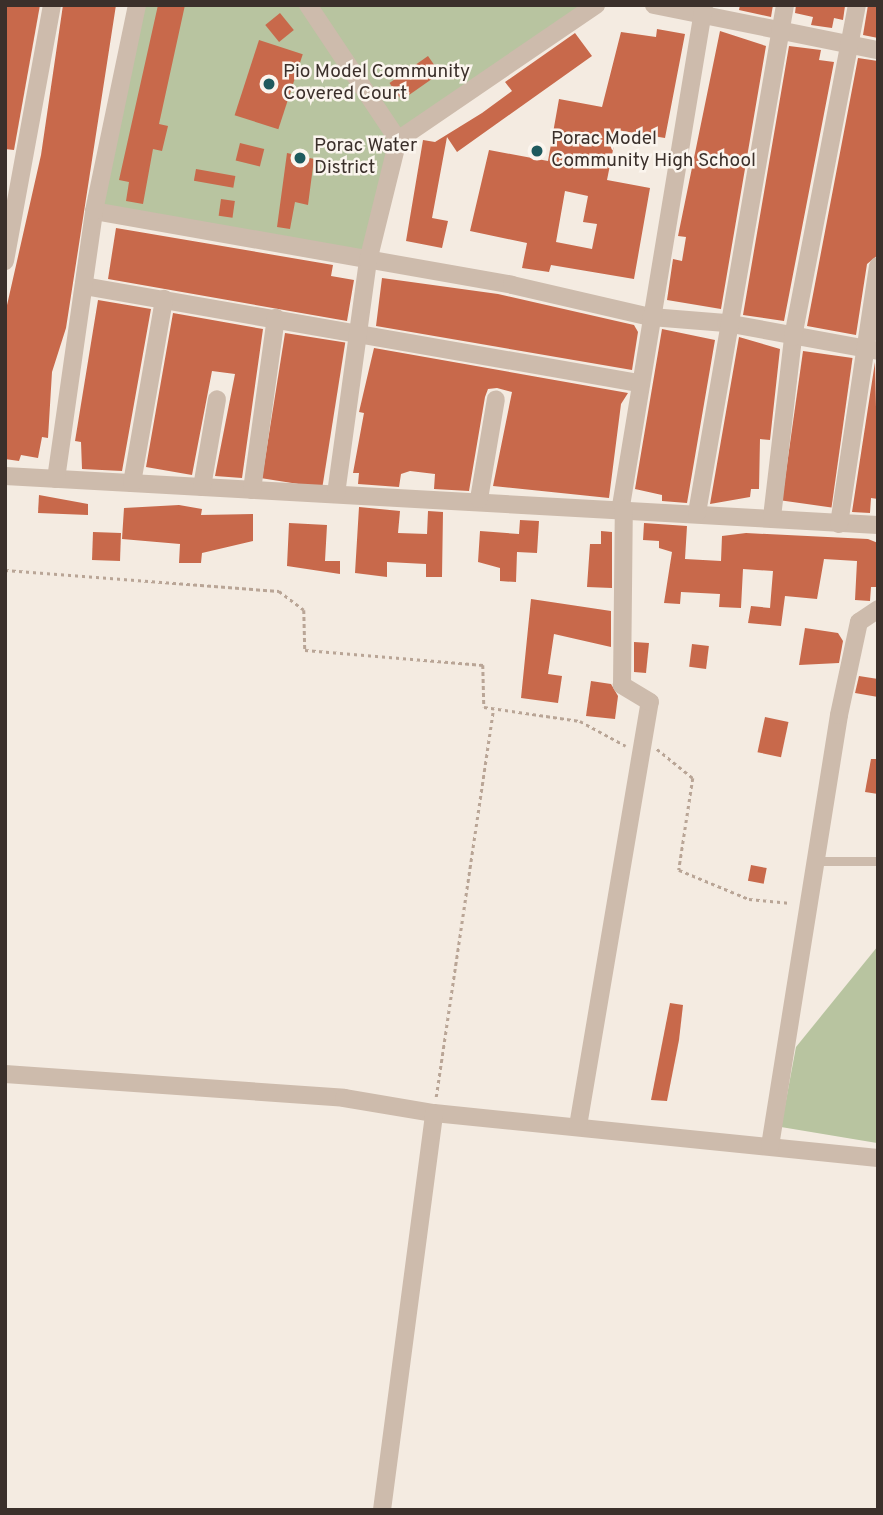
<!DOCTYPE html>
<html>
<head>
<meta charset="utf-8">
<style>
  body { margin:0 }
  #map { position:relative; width:883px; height:1515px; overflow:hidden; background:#f4ebe1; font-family:Overpass,sans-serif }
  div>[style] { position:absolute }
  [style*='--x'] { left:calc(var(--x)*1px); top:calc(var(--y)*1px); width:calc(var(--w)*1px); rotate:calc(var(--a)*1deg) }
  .green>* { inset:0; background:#b8c4a0 }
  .building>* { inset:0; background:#c8694b; transform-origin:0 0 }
  .path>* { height:2.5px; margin-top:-1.25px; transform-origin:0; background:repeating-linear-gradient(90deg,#b9a596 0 3.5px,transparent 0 7px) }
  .lane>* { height:9px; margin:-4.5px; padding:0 4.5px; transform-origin:4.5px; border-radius:4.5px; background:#cdbbac }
  .street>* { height:18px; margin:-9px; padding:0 9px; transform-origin:9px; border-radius:9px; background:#cdbbac }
  .dots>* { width:19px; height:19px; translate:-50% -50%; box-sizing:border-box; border:4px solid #fbf5ee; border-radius:50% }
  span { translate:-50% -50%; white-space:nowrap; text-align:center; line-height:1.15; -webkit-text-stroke:5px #fbf5ee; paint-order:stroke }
  .poi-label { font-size:19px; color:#3b302b }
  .left { translate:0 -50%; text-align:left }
  .frame { position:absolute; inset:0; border:7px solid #3b302b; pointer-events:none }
</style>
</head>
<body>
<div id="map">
  <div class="green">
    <i style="clip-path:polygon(137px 5px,585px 5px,398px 140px,368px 261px,94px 211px)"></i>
    <i style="clip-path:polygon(878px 946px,877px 1143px,781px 1127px,796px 1047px)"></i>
  </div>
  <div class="building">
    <i style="clip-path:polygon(5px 5px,40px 5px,14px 150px,5px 149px)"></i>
    <i style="clip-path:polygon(63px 5px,116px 5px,66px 328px,52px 372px,48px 438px,42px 437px,38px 458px,21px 455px,19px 461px,5px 459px,5px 314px,41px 155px)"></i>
    <i style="clip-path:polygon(158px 5px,185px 5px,159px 124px,168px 126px,162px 151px,153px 149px,143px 204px,126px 201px,129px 182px,119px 180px)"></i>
    <i style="clip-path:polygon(740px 5px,773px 5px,771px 17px,739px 10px)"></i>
    <i style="clip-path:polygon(796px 5px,844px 5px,845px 6px,843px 20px,834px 18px,832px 28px,811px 25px,813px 17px,795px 13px)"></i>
    <i style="clip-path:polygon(868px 5px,878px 5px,878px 38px,863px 35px)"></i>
    <i style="left:280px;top:13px;width:22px;height:19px;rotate:51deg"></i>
    <i style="clip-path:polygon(evenodd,657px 29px,685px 34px,665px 138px,617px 130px,607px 180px,650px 188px,634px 279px,551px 265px,549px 272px,522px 268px,527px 243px,470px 231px,489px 150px,548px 161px,559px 99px,602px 107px,621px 32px,656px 37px,657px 29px,565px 191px,588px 196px,583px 222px,597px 224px,592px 249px,556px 242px,565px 191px)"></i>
    <i style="clip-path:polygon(720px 31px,766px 46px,721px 309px,667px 300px,673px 259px,682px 261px,686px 237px,678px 236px)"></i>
    <i style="clip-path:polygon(575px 33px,592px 56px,457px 152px,447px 137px,432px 218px,448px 221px,442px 248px,406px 241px,423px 140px,435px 142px,482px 113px,512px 91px,505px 82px)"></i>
    <i style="left:259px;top:40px;width:46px;height:79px;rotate:18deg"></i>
    <i style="clip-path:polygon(789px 46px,821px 50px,819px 60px,834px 62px,784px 321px,743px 315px)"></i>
    <i style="left:428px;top:56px;width:21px;height:47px;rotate:55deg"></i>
    <i style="clip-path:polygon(858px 58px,878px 61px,878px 255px,867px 264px,856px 335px,807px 326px)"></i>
    <i style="left:240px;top:143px;width:25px;height:18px;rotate:14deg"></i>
    <i style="clip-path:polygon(287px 153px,314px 159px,308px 205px,295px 202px,290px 229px,277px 227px)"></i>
    <i style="left:196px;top:169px;width:40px;height:12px;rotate:10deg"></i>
    <i style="left:221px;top:199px;width:14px;height:17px;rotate:8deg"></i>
    <i style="clip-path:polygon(116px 228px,333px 265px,331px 276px,354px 280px,347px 321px,108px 279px)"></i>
    <i style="clip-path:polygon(382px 278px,498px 294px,634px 325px,638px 332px,632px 370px,376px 326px)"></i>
    <i style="clip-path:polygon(98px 300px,151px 309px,122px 471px,82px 469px,81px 442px,75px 441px)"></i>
    <i style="clip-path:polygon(173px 313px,263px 329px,242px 478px,215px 476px,235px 374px,212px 371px,192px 475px,146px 467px)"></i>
    <i style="clip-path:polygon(662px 329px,715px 340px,687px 503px,662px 501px,662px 495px,635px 489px)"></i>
    <i style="left:285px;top:333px;width:61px;height:147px;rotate:9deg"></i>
    <i style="clip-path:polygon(739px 337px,780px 349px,770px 440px,760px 439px,759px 489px,751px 489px,750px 497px,710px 504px)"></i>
    <i style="clip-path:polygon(374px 348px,628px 393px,621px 404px,609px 498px,493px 486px,512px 392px,497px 388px,488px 389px,485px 397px,469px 491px,434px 489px,435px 474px,410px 471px,401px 474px,399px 487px,358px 484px,359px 473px,353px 473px,364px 413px,359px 412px)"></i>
    <i style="left:803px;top:351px;width:50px;height:151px;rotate:8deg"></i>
    <i style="clip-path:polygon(875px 362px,878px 499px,871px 498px,870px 513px,852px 512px)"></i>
    <i style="clip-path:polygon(39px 495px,88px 504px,88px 515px,38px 513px)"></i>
    <i style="clip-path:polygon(179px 505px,202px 509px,201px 515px,253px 514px,253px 541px,202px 553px,201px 563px,179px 563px,180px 544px,122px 539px,124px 508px)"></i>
    <i style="clip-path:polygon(359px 507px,400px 511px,398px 533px,427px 534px,428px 511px,443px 512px,442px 577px,426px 577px,426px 564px,387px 562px,387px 577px,355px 573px)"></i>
    <i style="clip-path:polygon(520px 520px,539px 521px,537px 553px,517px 552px,516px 582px,500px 581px,500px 568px,478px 562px,480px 531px,519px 534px)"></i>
    <i style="clip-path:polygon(289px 523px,327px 525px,325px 561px,340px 561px,340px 574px,287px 566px)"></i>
    <i style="clip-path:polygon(644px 523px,687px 526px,685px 559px,721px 561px,722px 536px,746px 533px,868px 539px,878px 543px,878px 587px,871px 587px,870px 601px,855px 600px,857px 561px,824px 559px,817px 599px,785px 596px,781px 626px,748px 623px,751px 606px,770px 608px,773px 571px,743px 569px,741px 608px,719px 607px,720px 594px,681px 592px,680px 604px,664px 603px,672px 552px,659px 548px,659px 541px,643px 540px)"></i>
    <i style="clip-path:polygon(601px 531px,612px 532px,612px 588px,587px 587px,590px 544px,601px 544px)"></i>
    <i style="left:93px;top:532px;width:28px;height:28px;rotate:2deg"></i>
    <i style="clip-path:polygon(531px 599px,611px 611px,611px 647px,554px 634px,548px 674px,562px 676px,558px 703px,521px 698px)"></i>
    <i style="clip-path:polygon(805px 628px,838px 633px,843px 641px,839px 663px,799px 665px)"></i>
    <i style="clip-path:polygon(634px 642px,649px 643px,646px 673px,634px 672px)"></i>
    <i style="left:692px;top:644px;width:17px;height:23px;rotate:7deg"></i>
    <i style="clip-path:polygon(859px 676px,878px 679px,878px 697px,855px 693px)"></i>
    <i style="clip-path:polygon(591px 681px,611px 684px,618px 696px,615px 719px,586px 716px)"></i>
    <i style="left:765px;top:717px;width:24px;height:36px;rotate:12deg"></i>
    <i style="clip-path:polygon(871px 759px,878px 759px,878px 794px,865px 792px)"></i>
    <i style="left:751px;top:865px;width:16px;height:16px;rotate:11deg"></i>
    <i style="clip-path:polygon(670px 1003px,683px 1005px,679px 1040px,667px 1101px,651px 1100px)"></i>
  </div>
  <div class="path">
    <i style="--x:5;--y:570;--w:275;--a:4.4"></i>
    <i style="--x:279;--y:591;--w:31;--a:37"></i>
    <i style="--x:304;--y:610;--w:40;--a:88.6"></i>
    <i style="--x:305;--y:650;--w:179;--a:4.8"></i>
    <i style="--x:483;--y:665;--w:42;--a:88.6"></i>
    <i style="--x:484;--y:707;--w:97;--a:8.3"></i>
    <i style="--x:580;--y:721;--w:52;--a:28.5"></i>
    <i style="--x:657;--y:749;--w:46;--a:38.9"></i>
    <i style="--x:693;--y:778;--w:93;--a:98.7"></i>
    <i style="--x:679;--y:870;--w:76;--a:22.5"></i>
    <i style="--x:749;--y:899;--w:42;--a:5.4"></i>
    <i style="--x:436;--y:1097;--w:392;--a:-81.6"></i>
  </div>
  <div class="lane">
    <i style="--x:815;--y:861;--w:63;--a:0"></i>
  </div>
  <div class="street">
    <i style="--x:308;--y:5;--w:162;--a:56.3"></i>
    <i style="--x:654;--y:5;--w:228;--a:11.4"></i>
    <i style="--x:94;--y:211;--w:424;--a:10"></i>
    <i style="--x:512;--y:285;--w:143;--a:13"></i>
    <i style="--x:651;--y:317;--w:75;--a:4.6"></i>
    <i style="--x:726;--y:323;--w:155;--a:10.4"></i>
    <i style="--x:5;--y:261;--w:260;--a:-79.6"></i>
    <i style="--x:84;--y:286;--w:562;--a:9.93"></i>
    <i style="--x:5;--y:476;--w:874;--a:3.21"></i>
    <i style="--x:56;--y:479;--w:271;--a:-81.9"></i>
    <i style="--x:94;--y:211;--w:210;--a:-78.2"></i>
    <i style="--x:132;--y:483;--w:187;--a:-80.1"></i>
    <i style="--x:202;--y:487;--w:89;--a:-80.3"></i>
    <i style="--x:252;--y:490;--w:174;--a:-82.1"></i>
    <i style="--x:336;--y:494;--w:235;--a:-82.2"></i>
    <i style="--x:368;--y:261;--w:125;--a:-76.1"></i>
    <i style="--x:398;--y:140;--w:240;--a:-34.3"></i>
    <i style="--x:479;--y:499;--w:101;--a:-80.4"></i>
    <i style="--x:621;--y:506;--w:508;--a:-80.59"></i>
    <i style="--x:697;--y:513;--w:516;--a:-80.17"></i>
    <i style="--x:772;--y:517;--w:181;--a:-83.3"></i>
    <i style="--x:793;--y:337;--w:338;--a:-79.1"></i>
    <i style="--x:839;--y:524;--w:261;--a:-81.4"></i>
    <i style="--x:5;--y:1074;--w:340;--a:4"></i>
    <i style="--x:344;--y:1098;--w:91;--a:9.5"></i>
    <i style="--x:434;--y:1113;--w:446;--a:5.8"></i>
    <i style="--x:578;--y:1126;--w:430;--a:-80.4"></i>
    <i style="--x:650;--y:702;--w:33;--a:-149"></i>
    <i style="--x:622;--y:685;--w:177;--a:-89.4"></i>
    <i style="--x:770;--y:1146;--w:436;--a:-80.9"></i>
    <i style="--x:839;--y:715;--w:95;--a:-77.9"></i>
    <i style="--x:859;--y:622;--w:23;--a:-34"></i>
    <i style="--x:382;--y:1510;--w:400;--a:-82.5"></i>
  </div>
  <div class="dots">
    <i style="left:269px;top:84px;background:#1f5a5e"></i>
    <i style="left:537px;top:151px;background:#1f5a5e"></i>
    <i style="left:300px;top:158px;background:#1f5a5e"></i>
  </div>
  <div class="poi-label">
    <span class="left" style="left:283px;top:84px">Pio Model Community<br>Covered Court</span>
    <span class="left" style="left:551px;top:151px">Porac Model<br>Community High School</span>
    <span class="left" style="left:314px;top:158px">Porac Water<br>District</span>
  </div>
  <div class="frame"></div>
</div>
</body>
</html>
